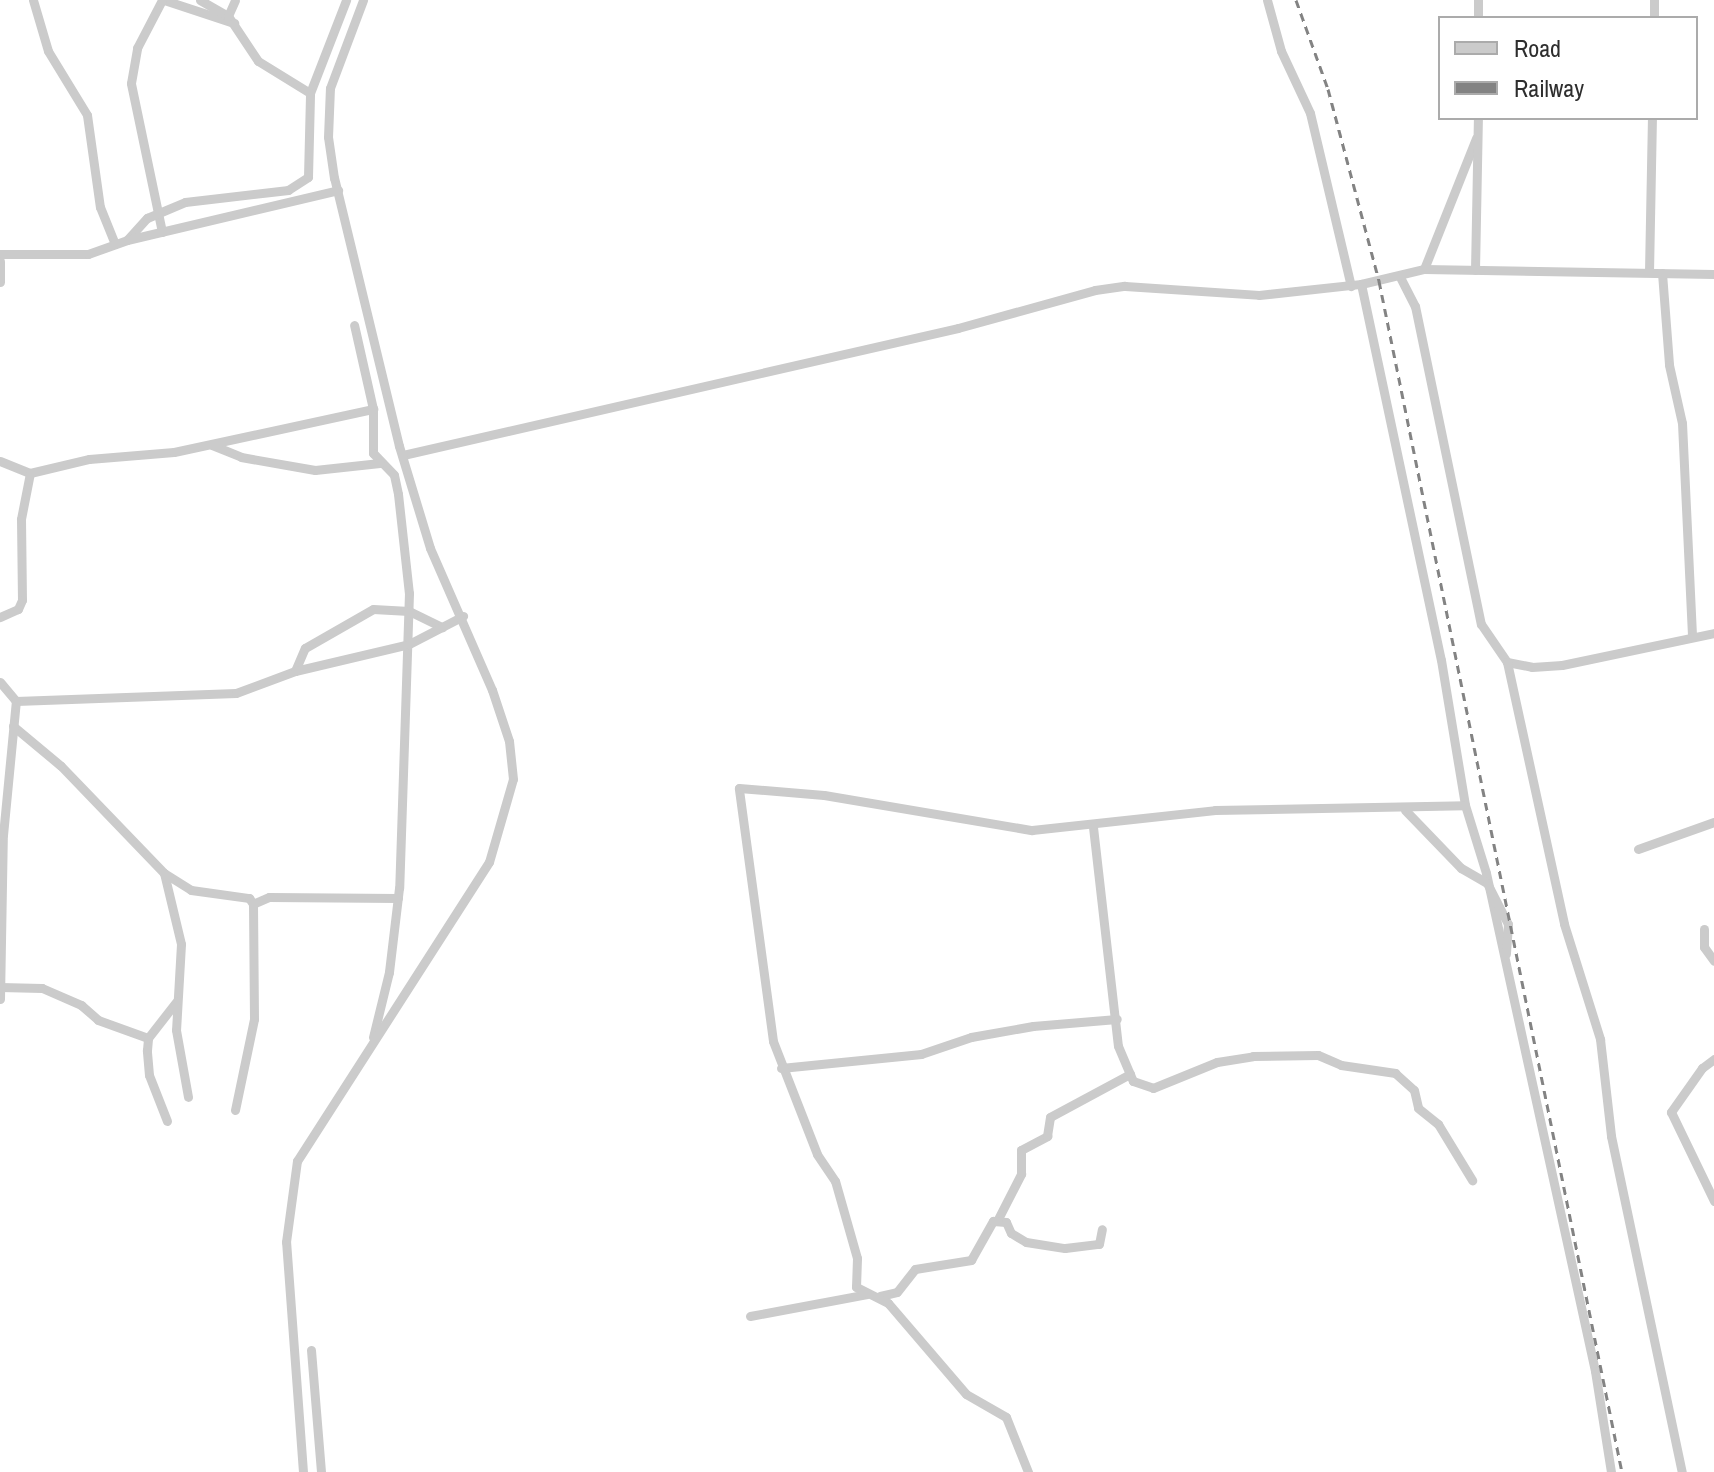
<!DOCTYPE html>
<html>
<head>
<meta charset="utf-8">
<style>
  body { margin:0 }
  #map { position:relative; width:1714px; height:1472px; overflow:hidden; background:#fff; font-family:"Archivo Narrow",sans-serif }
  div>[style] { position:absolute }
  [style*='--x'] { left:calc(var(--x)*1px); top:calc(var(--y)*1px); width:calc(var(--w)*1px); rotate:calc(var(--a)*1deg) }
  .minor>* { height:9px; margin:-4.5px; padding:0 4.5px; transform-origin:4.5px; border-radius:4.5px; background:#cbcbcb }
  .rail>* { height:3px; margin-top:-1.5px; transform-origin:0; background:repeating-linear-gradient(90deg,#838383 0 8px,transparent 0 14px) }
  span { translate:-50% -50%; white-space:nowrap; text-align:center; line-height:1.15; -webkit-text-stroke:8px #fff; paint-order:stroke }
  .legend { position:absolute; left:1438px; top:16px; width:260px; height:104px; box-sizing:border-box; background:#fff; border:2px solid #ababab; margin:0; padding:10px 14px; list-style:none; font-size:24px; color:#2e2e2e }
  .legend li { display:flex; align-items:center; gap:16px; height:40px }
  .legend b { width:40px; border:2px solid #ababab }
</style>
</head>
<body>
<div id="map">
  <div class="minor">
    <i style="--x:33;--y:0;--w:53;--a:73.6"></i>
    <i style="--x:48;--y:51;--w:75;--a:58.6"></i>
    <i style="--x:87;--y:115;--w:93;--a:82"></i>
    <i style="--x:100;--y:207;--w:40;--a:68"></i>
    <i style="--x:164;--y:0;--w:74;--a:18.2"></i>
    <i style="--x:200;--y:0;--w:32;--a:30"></i>
    <i style="--x:1267;--y:0;--w:53;--a:74.6"></i>
    <i style="--x:1281;--y:51;--w:68;--a:64.9"></i>
    <i style="--x:1310;--y:113;--w:178;--a:76.7"></i>
    <i style="--x:1478;--y:0;--w:18;--a:90"></i>
    <i style="--x:1654;--y:18;--w:18;--a:-90"></i>
    <i style="--x:310;--y:93;--w:100;--a:-68.8"></i>
    <i style="--x:162;--y:232;--w:152;--a:-101.8"></i>
    <i style="--x:131;--y:83;--w:36;--a:-80"></i>
    <i style="--x:137;--y:48;--w:54;--a:-62.5"></i>
    <i style="--x:127;--y:240;--w:30;--a:-48"></i>
    <i style="--x:147;--y:218;--w:41;--a:-22.8"></i>
    <i style="--x:185;--y:202;--w:104;--a:-6.6"></i>
    <i style="--x:288;--y:190;--w:24;--a:-33"></i>
    <i style="--x:308;--y:177;--w:84;--a:-88.6"></i>
    <i style="--x:310;--y:93;--w:61;--a:-148.4"></i>
    <i style="--x:258;--y:61;--w:54;--a:-123.7"></i>
    <i style="--x:228;--y:16;--w:17;--a:-66"></i>
    <i style="--x:0;--y:254;--w:88;--a:0"></i>
    <i style="--x:88;--y:254;--w:41;--a:-19.7"></i>
    <i style="--x:127;--y:240;--w:217;--a:-13.3"></i>
    <i style="--x:0;--y:261;--w:21;--a:90"></i>
    <i style="--x:1424;--y:269;--w:141;--a:-68.3"></i>
    <i style="--x:1475;--y:270;--w:152;--a:-88.9"></i>
    <i style="--x:1649;--y:272;--w:154;--a:-88.9"></i>
    <i style="--x:1662;--y:273;--w:92;--a:85.6"></i>
    <i style="--x:1669;--y:365;--w:59;--a:77.4"></i>
    <i style="--x:1682;--y:423;--w:214;--a:87.3"></i>
    <i style="--x:1400;--y:277;--w:33;--a:63"></i>
    <i style="--x:1415;--y:306;--w:325;--a:78.3"></i>
    <i style="--x:1481;--y:624;--w:46;--a:55.6"></i>
    <i style="--x:1507;--y:662;--w:25;--a:11"></i>
    <i style="--x:1532;--y:667;--w:30;--a:-4"></i>
    <i style="--x:1562;--y:665;--w:155;--a:-11.9"></i>
    <i style="--x:1361;--y:284;--w:384;--a:78"></i>
    <i style="--x:1441;--y:660;--w:147;--a:80.6"></i>
    <i style="--x:1465;--y:805;--w:71;--a:72.8"></i>
    <i style="--x:1486;--y:873;--w:510;--a:77.65"></i>
    <i style="--x:1595;--y:1371;--w:102;--a:81"></i>
    <i style="--x:373;--y:409;--w:44;--a:90"></i>
    <i style="--x:373;--y:453;--w:30;--a:46"></i>
    <i style="--x:394;--y:475;--w:19;--a:78"></i>
    <i style="--x:398;--y:494;--w:100;--a:83.7"></i>
    <i style="--x:409;--y:593;--w:295;--a:91.9"></i>
    <i style="--x:399;--y:888;--w:85;--a:96.8"></i>
    <i style="--x:389;--y:972;--w:67;--a:103.8"></i>
    <i style="--x:212;--y:445;--w:31;--a:22"></i>
    <i style="--x:241;--y:457;--w:75;--a:10"></i>
    <i style="--x:315;--y:470;--w:65;--a:-6.1"></i>
    <i style="--x:403;--y:455;--w:569;--a:-12.89"></i>
    <i style="--x:958;--y:328;--w:142;--a:-15.5"></i>
    <i style="--x:1095;--y:290;--w:30;--a:-8"></i>
    <i style="--x:1125;--y:286;--w:134;--a:3.8"></i>
    <i style="--x:1259;--y:295;--w:103;--a:-6.2"></i>
    <i style="--x:1361;--y:284;--w:65;--a:-13.4"></i>
    <i style="--x:1424;--y:269;--w:290;--a:1"></i>
    <i style="--x:0;--y:461;--w:32;--a:22"></i>
    <i style="--x:30;--y:473;--w:47;--a:101.1"></i>
    <i style="--x:21;--y:519;--w:81;--a:89.3"></i>
    <i style="--x:22;--y:600;--w:10;--a:114"></i>
    <i style="--x:18;--y:609;--w:20;--a:156"></i>
    <i style="--x:30;--y:473;--w:61;--a:-13.3"></i>
    <i style="--x:89;--y:459;--w:85;--a:-4.7"></i>
    <i style="--x:174;--y:452;--w:204;--a:-12.2"></i>
    <i style="--x:373;--y:409;--w:86;--a:-102.7"></i>
    <i style="--x:1507;--y:662;--w:268;--a:77.7"></i>
    <i style="--x:1564;--y:924;--w:121;--a:72.6"></i>
    <i style="--x:1600;--y:1039;--w:98;--a:83.5"></i>
    <i style="--x:1611;--y:1136;--w:343;--a:78.1"></i>
    <i style="--x:295;--y:671;--w:25;--a:-67"></i>
    <i style="--x:305;--y:648;--w:78;--a:-29.8"></i>
    <i style="--x:373;--y:609;--w:36;--a:3"></i>
    <i style="--x:409;--y:611;--w:37;--a:26"></i>
    <i style="--x:0;--y:682;--w:25;--a:50"></i>
    <i style="--x:16;--y:701;--w:220;--a:-2.1"></i>
    <i style="--x:236;--y:693;--w:63;--a:-20.4"></i>
    <i style="--x:295;--y:671;--w:117;--a:-13.3"></i>
    <i style="--x:409;--y:644;--w:61;--a:-27.4"></i>
    <i style="--x:13;--y:726;--w:62;--a:39.8"></i>
    <i style="--x:61;--y:766;--w:149;--a:46.1"></i>
    <i style="--x:164;--y:873;--w:32;--a:32"></i>
    <i style="--x:191;--y:890;--w:59;--a:7.9"></i>
    <i style="--x:249;--y:898;--w:7;--a:56"></i>
    <i style="--x:253;--y:904;--w:17;--a:-24"></i>
    <i style="--x:269;--y:897;--w:129;--a:0.4"></i>
    <i style="--x:1405;--y:810;--w:81;--a:46"></i>
    <i style="--x:1461;--y:868;--w:30;--a:30"></i>
    <i style="--x:1487;--y:883;--w:46;--a:62.9"></i>
    <i style="--x:1508;--y:924;--w:30;--a:94"></i>
    <i style="--x:1093;--y:827;--w:220;--a:83.5"></i>
    <i style="--x:1118;--y:1046;--w:38;--a:67"></i>
    <i style="--x:1133;--y:1081;--w:21;--a:19"></i>
    <i style="--x:1153;--y:1088;--w:69;--a:-22.1"></i>
    <i style="--x:1217;--y:1062;--w:36;--a:-9"></i>
    <i style="--x:1253;--y:1056;--w:65;--a:-0.9"></i>
    <i style="--x:1318;--y:1055;--w:25;--a:23"></i>
    <i style="--x:1341;--y:1065;--w:55;--a:8.4"></i>
    <i style="--x:1395;--y:1073;--w:25;--a:42"></i>
    <i style="--x:1414;--y:1090;--w:18;--a:77"></i>
    <i style="--x:1418;--y:1108;--w:26;--a:39"></i>
    <i style="--x:1438;--y:1124;--w:66;--a:58.7"></i>
    <i style="--x:1638;--y:849;--w:81;--a:-19.6"></i>
    <i style="--x:164;--y:873;--w:73;--a:76.5"></i>
    <i style="--x:181;--y:944;--w:86;--a:93.3"></i>
    <i style="--x:176;--y:1030;--w:68;--a:79.8"></i>
    <i style="--x:1704;--y:929;--w:18;--a:90"></i>
    <i style="--x:1704;--y:947;--w:17;--a:54"></i>
    <i style="--x:0;--y:987;--w:42;--a:1.4"></i>
    <i style="--x:42;--y:988;--w:43;--a:23.6"></i>
    <i style="--x:81;--y:1005;--w:23;--a:41"></i>
    <i style="--x:98;--y:1020;--w:53;--a:19.8"></i>
    <i style="--x:0;--y:999;--w:164;--a:-89"></i>
    <i style="--x:3;--y:835;--w:135;--a:-84.5"></i>
    <i style="--x:1714;--y:1059;--w:15;--a:143"></i>
    <i style="--x:1702;--y:1068;--w:54;--a:125.2"></i>
    <i style="--x:1671;--y:1112;--w:99;--a:64.2"></i>
    <i style="--x:781;--y:1068;--w:141;--a:-5.7"></i>
    <i style="--x:921;--y:1054;--w:53;--a:-18.8"></i>
    <i style="--x:971;--y:1037;--w:63;--a:-10.1"></i>
    <i style="--x:1033;--y:1026;--w:84;--a:-4.8"></i>
    <i style="--x:235;--y:1110;--w:93;--a:-78.2"></i>
    <i style="--x:254;--y:1019;--w:115;--a:-90.5"></i>
    <i style="--x:167;--y:1121;--w:49;--a:-111.4"></i>
    <i style="--x:149;--y:1075;--w:25;--a:-95"></i>
    <i style="--x:147;--y:1050;--w:12;--a:-85"></i>
    <i style="--x:148;--y:1038;--w:46;--a:-52.1"></i>
    <i style="--x:998;--y:1219;--w:51;--a:-62.9"></i>
    <i style="--x:1021;--y:1174;--w:24;--a:-90"></i>
    <i style="--x:1021;--y:1150;--w:30;--a:-28"></i>
    <i style="--x:1047;--y:1136;--w:19;--a:-81"></i>
    <i style="--x:1050;--y:1117;--w:91;--a:-28.3"></i>
    <i style="--x:880;--y:1296;--w:17;--a:-13"></i>
    <i style="--x:897;--y:1292;--w:29;--a:-52"></i>
    <i style="--x:915;--y:1269;--w:57;--a:-9.1"></i>
    <i style="--x:971;--y:1260;--w:45;--a:-60.6"></i>
    <i style="--x:993;--y:1221;--w:13;--a:4"></i>
    <i style="--x:1006;--y:1222;--w:12;--a:66"></i>
    <i style="--x:1011;--y:1233;--w:17;--a:31"></i>
    <i style="--x:1026;--y:1242;--w:39;--a:9"></i>
    <i style="--x:1065;--y:1248;--w:34;--a:-7"></i>
    <i style="--x:1099;--y:1244;--w:15;--a:-79"></i>
    <i style="--x:750;--y:1316;--w:119;--a:-10.6"></i>
    <i style="--x:311;--y:1350;--w:122;--a:85.3"></i>
    <i style="--x:303;--y:1472;--w:231;--a:-94.2"></i>
    <i style="--x:286;--y:1242;--w:82;--a:-82.3"></i>
    <i style="--x:297;--y:1161;--w:355;--a:-57.3"></i>
    <i style="--x:489;--y:862;--w:86;--a:-73.9"></i>
    <i style="--x:513;--y:779;--w:38;--a:-96"></i>
    <i style="--x:509;--y:741;--w:54;--a:-108.4"></i>
    <i style="--x:492;--y:690;--w:155;--a:-113.6"></i>
    <i style="--x:430;--y:548;--w:107;--a:-106.9"></i>
    <i style="--x:399;--y:446;--w:276;--a:-103.6"></i>
    <i style="--x:334;--y:178;--w:41;--a:-98.3"></i>
    <i style="--x:328;--y:137;--w:49;--a:-87.7"></i>
    <i style="--x:330;--y:88;--w:94;--a:-69.4"></i>
    <i style="--x:1028;--y:1472;--w:59;--a:-111.8"></i>
    <i style="--x:1006;--y:1417;--w:46;--a:-150.1"></i>
    <i style="--x:966;--y:1394;--w:120;--a:-130.6"></i>
    <i style="--x:888;--y:1303;--w:36;--a:-153"></i>
    <i style="--x:856;--y:1287;--w:29;--a:-88"></i>
    <i style="--x:857;--y:1258;--w:80;--a:-105.9"></i>
    <i style="--x:835;--y:1181;--w:32;--a:-124"></i>
    <i style="--x:817;--y:1154;--w:121;--a:-111.3"></i>
    <i style="--x:773;--y:1041;--w:255;--a:-97.7"></i>
    <i style="--x:739;--y:788;--w:85;--a:4.7"></i>
    <i style="--x:824;--y:795;--w:211;--a:9.6"></i>
    <i style="--x:1032;--y:830;--w:184;--a:-6.2"></i>
    <i style="--x:1215;--y:810;--w:250;--a:-1.1"></i>
  </div>
  <div class="rail">
    <i style="--x:1296;--y:0;--w:95;--a:70.2"></i>
    <i style="--x:1328;--y:89;--w:199;--a:75.1"></i>
    <i style="--x:1379;--y:281;--w:1216;--a:78.47"></i>
  </div>
  <ul class="legend">
  <li><b style="height:10px;background:#cbcbcb"></b>Road</li>
  <li><b style="height:10px;background:#838383"></b>Railway</li>
  </ul>
</div>
</body>
</html>
